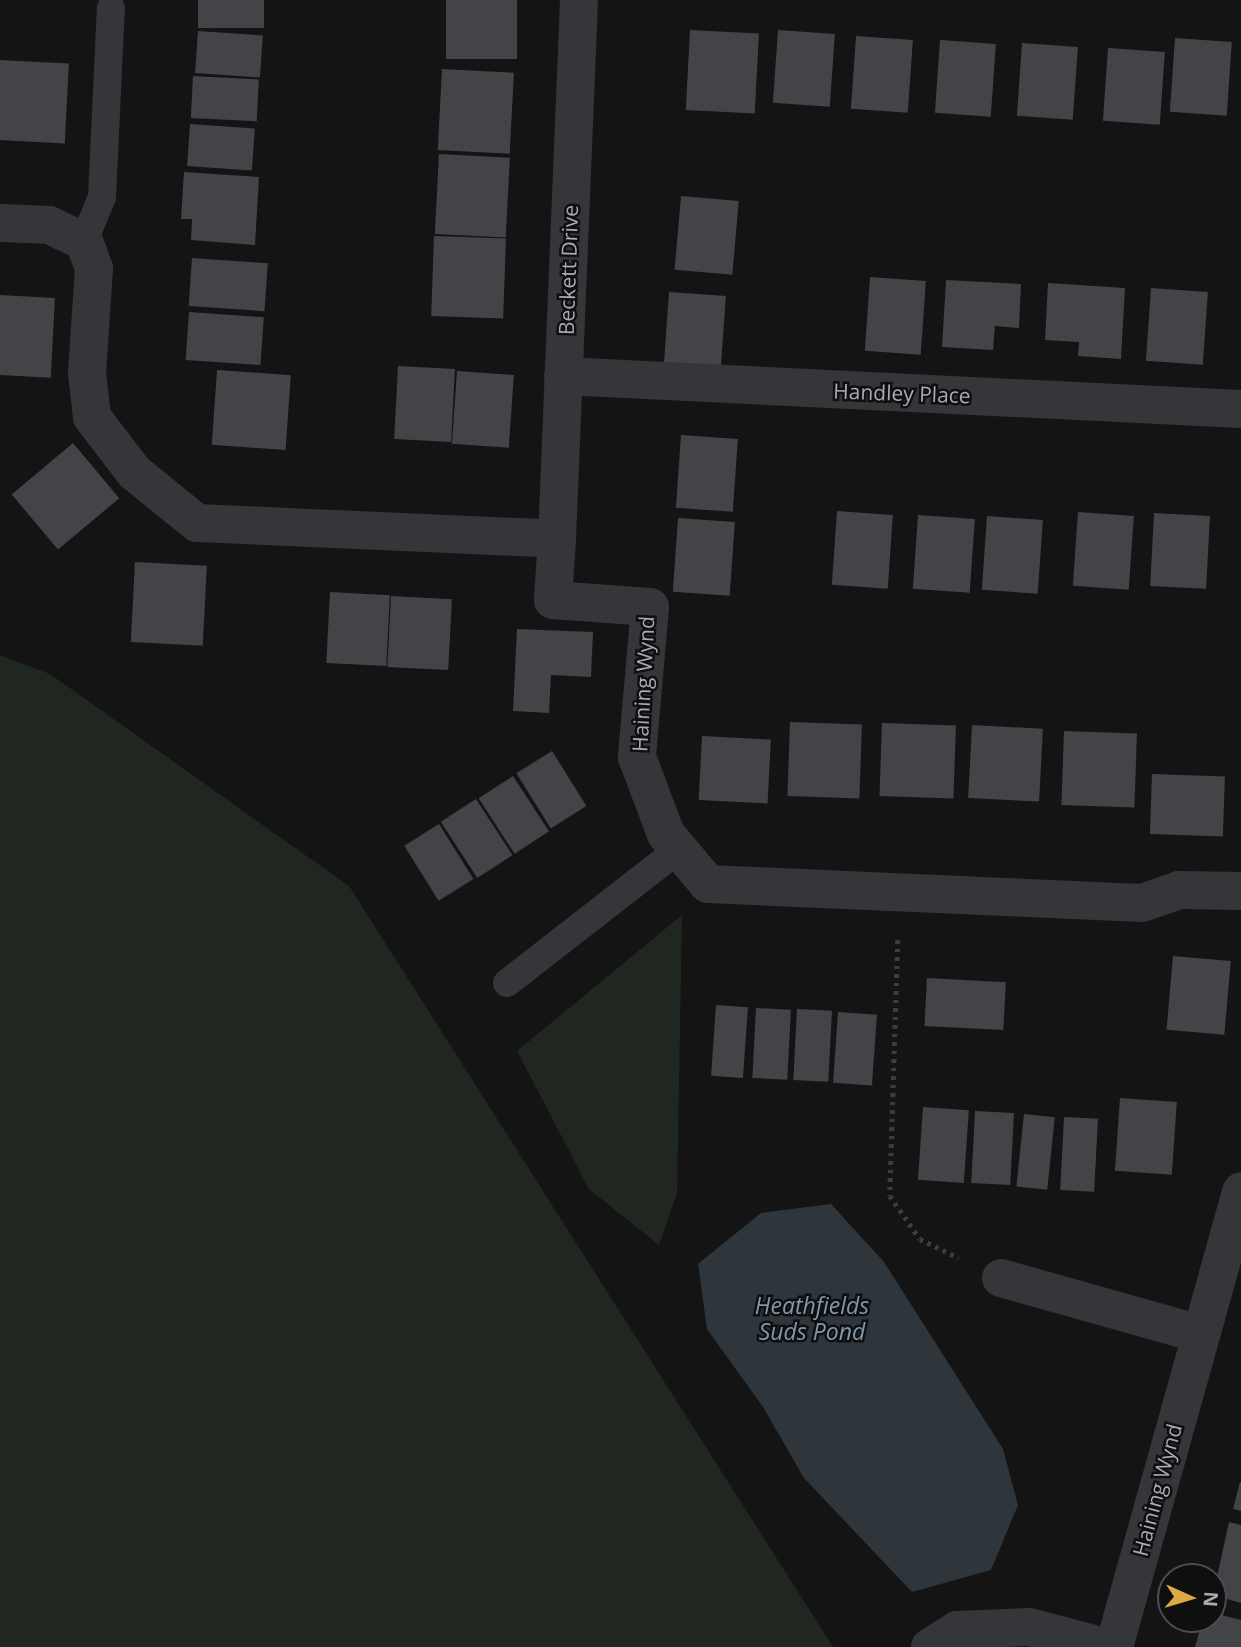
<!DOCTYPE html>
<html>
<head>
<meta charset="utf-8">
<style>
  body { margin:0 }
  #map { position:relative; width:1241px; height:1647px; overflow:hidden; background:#141415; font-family:"Open Sans",sans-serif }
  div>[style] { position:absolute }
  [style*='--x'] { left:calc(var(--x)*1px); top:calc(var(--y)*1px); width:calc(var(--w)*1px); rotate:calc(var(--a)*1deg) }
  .green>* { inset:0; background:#202721 }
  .water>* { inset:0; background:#2e363c }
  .building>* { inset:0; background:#434448; transform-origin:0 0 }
  .path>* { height:4.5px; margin-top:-2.25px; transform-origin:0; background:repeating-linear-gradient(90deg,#3b3d41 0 3.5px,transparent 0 8.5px) }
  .lane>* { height:28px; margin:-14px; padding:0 14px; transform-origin:14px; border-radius:14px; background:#35363a }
  .street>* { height:38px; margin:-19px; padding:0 19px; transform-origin:19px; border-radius:19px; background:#35363a }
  span { translate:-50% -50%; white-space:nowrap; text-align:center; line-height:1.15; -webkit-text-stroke:5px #0f0f10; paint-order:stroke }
  .street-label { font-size:21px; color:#a7abb4 }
  .water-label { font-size:23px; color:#8198ac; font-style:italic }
  .north { position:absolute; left:1157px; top:1563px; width:70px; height:70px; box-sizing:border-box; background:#0f0f10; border:2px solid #4c4d52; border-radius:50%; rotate:94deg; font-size:19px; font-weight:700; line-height:28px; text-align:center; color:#a7abb4 }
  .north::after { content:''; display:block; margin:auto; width:24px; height:32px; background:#dea943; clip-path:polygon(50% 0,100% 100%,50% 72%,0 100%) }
</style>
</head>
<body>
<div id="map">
  <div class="green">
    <i style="clip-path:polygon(0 655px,50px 674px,349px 886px,833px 1647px,0 1647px)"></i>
    <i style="clip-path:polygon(682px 915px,677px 1193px,659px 1245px,589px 1189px,517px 1051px)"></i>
  </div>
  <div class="water">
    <i style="clip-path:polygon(831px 1204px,884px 1262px,1003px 1449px,1018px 1505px,991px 1570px,912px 1592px,804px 1478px,763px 1407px,707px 1329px,698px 1264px,761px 1213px)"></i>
  </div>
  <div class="building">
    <i style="left:198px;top:0;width:66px;height:28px"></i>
    <i style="left:446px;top:0;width:71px;height:59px"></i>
    <i style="left:690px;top:30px;width:69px;height:80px;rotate:3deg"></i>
    <i style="left:778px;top:30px;width:57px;height:73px;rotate:4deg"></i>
    <i style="left:198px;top:31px;width:65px;height:42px;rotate:4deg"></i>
    <i style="left:856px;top:36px;width:57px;height:73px;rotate:4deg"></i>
    <i style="left:1175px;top:38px;width:57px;height:74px;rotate:4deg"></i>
    <i style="left:940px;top:40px;width:56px;height:73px;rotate:4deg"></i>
    <i style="left:1022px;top:43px;width:56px;height:73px;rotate:4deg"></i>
    <i style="left:1108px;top:48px;width:57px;height:73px;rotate:4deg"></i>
    <i style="left:0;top:60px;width:69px;height:80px;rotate:3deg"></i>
    <i style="left:442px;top:69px;width:72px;height:81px;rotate:3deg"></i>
    <i style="left:193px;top:76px;width:66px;height:42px;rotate:3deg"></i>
    <i style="left:190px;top:124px;width:65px;height:42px;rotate:4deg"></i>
    <i style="left:439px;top:154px;width:71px;height:80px;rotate:3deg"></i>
    <i style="clip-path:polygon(184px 172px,259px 177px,255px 245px,191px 240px,192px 219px,181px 219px)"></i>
    <i style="left:681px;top:196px;width:58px;height:74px;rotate:5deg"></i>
    <i style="left:434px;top:236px;width:72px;height:80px;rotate:2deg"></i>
    <i style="left:192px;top:258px;width:76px;height:48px;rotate:4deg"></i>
    <i style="left:870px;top:277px;width:56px;height:74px;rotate:4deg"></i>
    <i style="clip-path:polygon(946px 280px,1021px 284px,1019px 328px,995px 326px,993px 350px,942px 347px)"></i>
    <i style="clip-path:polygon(1048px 283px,1125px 288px,1121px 359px,1078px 356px,1079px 342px,1045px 340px)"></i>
    <i style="left:1151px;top:288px;width:57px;height:73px;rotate:4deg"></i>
    <i style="left:669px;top:292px;width:57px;height:74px;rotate:4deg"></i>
    <i style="left:0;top:295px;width:55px;height:80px;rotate:3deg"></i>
    <i style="left:189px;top:312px;width:75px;height:48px;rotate:4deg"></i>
    <i style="left:398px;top:366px;width:57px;height:73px;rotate:3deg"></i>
    <i style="left:217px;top:370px;width:74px;height:75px;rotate:4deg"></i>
    <i style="left:457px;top:371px;width:57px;height:73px;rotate:4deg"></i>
    <i style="left:681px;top:435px;width:57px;height:73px;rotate:4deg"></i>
    <i style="left:73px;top:443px;width:72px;height:80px;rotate:50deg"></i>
    <i style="left:837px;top:511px;width:56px;height:74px;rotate:4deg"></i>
    <i style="left:1078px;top:512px;width:56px;height:74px;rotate:4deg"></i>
    <i style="left:1154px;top:513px;width:56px;height:73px;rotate:3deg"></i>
    <i style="left:918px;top:515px;width:57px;height:74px;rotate:4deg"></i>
    <i style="left:987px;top:516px;width:56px;height:74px;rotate:4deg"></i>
    <i style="left:678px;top:518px;width:57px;height:74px;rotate:4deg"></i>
    <i style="left:135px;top:562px;width:72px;height:80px;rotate:3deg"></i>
    <i style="left:330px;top:592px;width:60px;height:71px;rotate:3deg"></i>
    <i style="left:391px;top:596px;width:61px;height:71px;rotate:3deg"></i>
    <i style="clip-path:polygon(517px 629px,593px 632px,591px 677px,551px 675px,549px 713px,513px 711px)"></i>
    <i style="left:790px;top:722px;width:72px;height:74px;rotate:2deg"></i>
    <i style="left:882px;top:723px;width:74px;height:73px;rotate:2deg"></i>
    <i style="left:972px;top:725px;width:71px;height:73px;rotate:3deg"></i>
    <i style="left:1064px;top:731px;width:73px;height:74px;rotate:2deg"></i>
    <i style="left:702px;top:736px;width:69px;height:64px;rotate:3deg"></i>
    <i style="left:552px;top:751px;width:65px;height:42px;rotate:58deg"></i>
    <i style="left:1152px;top:774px;width:73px;height:60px;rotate:2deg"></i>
    <i style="left:513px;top:776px;width:66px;height:41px;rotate:57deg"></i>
    <i style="left:476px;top:799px;width:67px;height:42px;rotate:57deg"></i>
    <i style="left:439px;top:824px;width:65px;height:41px;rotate:58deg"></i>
    <i style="left:1173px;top:956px;width:58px;height:74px;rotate:5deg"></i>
    <i style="left:927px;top:978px;width:79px;height:48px;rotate:3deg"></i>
    <i style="left:716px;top:1005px;width:32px;height:71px;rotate:4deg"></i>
    <i style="left:756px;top:1008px;width:35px;height:70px;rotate:3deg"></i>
    <i style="left:797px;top:1009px;width:35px;height:71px;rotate:3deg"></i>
    <i style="left:838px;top:1012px;width:39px;height:71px;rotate:4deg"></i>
    <i style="left:1120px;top:1098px;width:57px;height:73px;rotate:4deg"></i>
    <i style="left:923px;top:1107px;width:46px;height:73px;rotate:4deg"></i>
    <i style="left:975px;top:1111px;width:39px;height:72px;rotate:3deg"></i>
    <i style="left:1024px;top:1114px;width:31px;height:73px;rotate:6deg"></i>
    <i style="left:1064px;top:1117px;width:34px;height:73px;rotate:3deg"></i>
    <i style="clip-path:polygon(1240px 1482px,1241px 1482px,1241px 1511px,1233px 1509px)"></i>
    <i style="clip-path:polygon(1229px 1522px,1241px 1525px,1241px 1603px,1213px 1595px)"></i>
    <i style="clip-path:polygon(1213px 1613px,1241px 1620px,1241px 1647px,1195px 1647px,1203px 1619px,1213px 1619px)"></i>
  </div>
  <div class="path">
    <i style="--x:898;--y:940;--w:256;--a:91.8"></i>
    <i style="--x:890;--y:1196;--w:52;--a:55.1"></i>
    <i style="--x:920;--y:1239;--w:43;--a:26"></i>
  </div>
  <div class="lane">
    <i style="--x:84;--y:241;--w:48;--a:-67.8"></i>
    <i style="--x:102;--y:197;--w:189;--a:-87.3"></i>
    <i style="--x:507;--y:983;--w:218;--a:-37.9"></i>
  </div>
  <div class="street">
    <i style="--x:0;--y:223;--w:49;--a:2.3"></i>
    <i style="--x:49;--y:225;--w:38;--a:25"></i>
    <i style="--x:84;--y:241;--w:29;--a:70"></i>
    <i style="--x:94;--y:268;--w:105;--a:93.8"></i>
    <i style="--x:87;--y:373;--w:44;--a:83.5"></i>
    <i style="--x:92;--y:417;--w:69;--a:52.6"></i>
    <i style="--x:134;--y:472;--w:81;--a:39"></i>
    <i style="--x:197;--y:523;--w:360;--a:2.5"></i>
    <i style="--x:557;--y:539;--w:61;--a:93.8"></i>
    <i style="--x:553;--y:600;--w:97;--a:4.1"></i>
    <i style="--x:650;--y:607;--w:151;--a:95"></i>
    <i style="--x:637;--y:757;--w:82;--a:69.4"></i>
    <i style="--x:666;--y:834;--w:65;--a:50"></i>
    <i style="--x:708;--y:884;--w:434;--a:2.5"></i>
    <i style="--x:1142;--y:903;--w:39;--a:-19"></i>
    <i style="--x:1179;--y:890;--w:62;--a:0.9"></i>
    <i style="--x:563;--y:376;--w:678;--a:2.79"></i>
    <i style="--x:557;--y:539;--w:539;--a:-87.66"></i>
    <i style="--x:1001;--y:1278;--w:207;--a:15.7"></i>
    <i style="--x:930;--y:1647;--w:32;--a:-32"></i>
    <i style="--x:957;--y:1630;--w:72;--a:-2.4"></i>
    <i style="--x:1029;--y:1627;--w:79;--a:14.7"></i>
    <i style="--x:1114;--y:1647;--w:473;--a:-74.4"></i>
  </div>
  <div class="street-label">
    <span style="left:568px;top:270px;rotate:-88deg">Beckett Drive</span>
    <span style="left:902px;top:393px;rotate:2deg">Handley Place</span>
    <span style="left:643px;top:684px;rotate:-87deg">Haining Wynd</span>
    <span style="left:1157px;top:1490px;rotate:-75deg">Haining Wynd</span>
  </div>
  <div class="water-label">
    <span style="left:812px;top:1318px">Heathfields<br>Suds Pond</span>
  </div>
  <div class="north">N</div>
</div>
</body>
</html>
